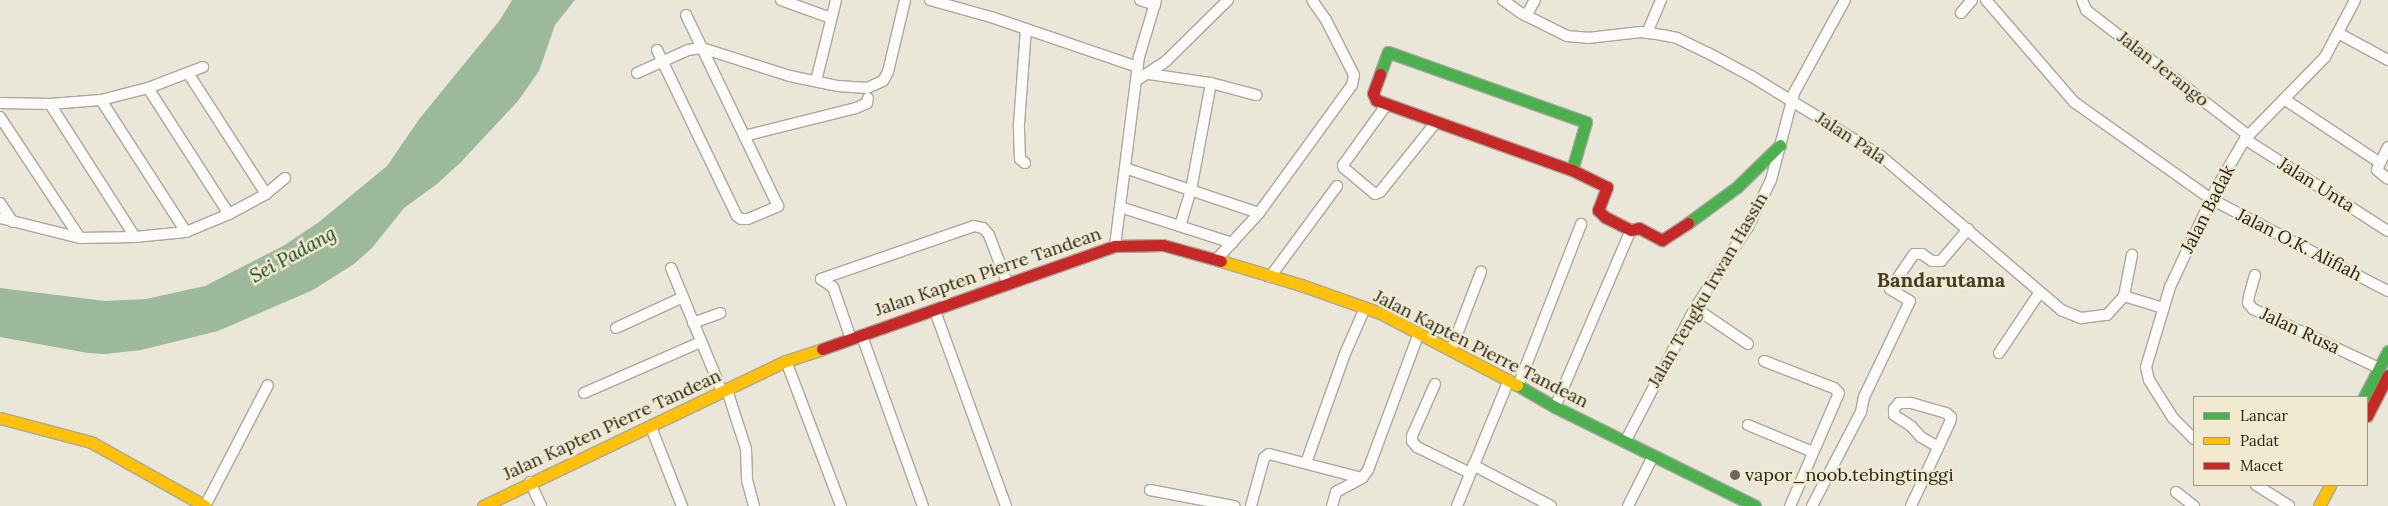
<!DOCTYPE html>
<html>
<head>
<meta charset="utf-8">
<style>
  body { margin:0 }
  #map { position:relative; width:2388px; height:506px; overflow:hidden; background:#eae6d8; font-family:Lora,serif }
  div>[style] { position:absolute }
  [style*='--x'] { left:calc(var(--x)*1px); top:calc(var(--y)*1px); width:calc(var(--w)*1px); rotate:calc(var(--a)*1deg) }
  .water>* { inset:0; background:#9cba9b }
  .roads { filter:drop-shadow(1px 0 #aaa79c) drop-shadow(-1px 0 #aaa79c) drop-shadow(0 1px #aaa79c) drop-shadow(0 -1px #aaa79c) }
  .street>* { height:10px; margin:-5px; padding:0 5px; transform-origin:5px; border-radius:5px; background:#fcfbf9 }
  .fast>* { height:11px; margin:-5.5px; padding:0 5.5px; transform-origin:5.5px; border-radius:5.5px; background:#4caf50 }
  .slow>* { height:11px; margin:-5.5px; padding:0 5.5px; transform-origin:5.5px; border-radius:5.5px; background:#ffc107 }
  .jam>* { height:11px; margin:-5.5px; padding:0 5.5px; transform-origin:5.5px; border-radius:5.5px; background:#c62828 }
  .dots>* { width:14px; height:14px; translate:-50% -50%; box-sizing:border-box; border:2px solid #f2ead0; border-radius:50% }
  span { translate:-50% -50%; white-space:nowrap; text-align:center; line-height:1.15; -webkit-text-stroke:5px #f2ead0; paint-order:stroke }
  .street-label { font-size:18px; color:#262319 }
  .poi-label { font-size:18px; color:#262319 }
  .left { translate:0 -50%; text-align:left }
  .water-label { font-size:19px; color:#10421d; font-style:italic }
  .quarter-label { font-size:20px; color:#443d27; font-weight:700 }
  .legend { position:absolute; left:2193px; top:396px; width:175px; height:90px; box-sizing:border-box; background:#f2ead0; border:1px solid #a09a87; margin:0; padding:6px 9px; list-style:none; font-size:15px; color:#262319 }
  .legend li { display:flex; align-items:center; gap:10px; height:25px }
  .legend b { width:25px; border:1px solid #a09a87 }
</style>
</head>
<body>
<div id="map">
  <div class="water">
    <i style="clip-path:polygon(512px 0,575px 0,555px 25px,539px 71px,518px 101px,461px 162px,437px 184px,404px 208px,372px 248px,354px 264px,313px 290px,218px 331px,141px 350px,106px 354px,88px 353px,0 337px,0 288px,105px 301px,146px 299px,205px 286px,283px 246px,319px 222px,387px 166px,420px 118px,500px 20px)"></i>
  </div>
  <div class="roads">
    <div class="street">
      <i style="--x:781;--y:0;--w:53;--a:19.8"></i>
      <i style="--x:930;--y:0;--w:63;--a:15.6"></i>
      <i style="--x:991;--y:17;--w:155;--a:18.8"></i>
      <i style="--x:1140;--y:0;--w:16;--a:18"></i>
      <i style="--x:1503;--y:0;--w:22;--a:36"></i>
      <i style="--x:1521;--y:13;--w:51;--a:26.6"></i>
      <i style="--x:1567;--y:36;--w:21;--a:5"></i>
      <i style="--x:1588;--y:38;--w:53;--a:-6.5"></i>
      <i style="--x:1641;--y:32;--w:21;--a:8"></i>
      <i style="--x:1662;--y:35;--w:15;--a:11"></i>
      <i style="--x:1677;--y:38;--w:34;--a:26"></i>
      <i style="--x:1708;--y:53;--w:49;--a:28.1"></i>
      <i style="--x:1751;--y:76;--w:153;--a:31.6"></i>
      <i style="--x:1881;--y:156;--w:237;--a:40.5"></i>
      <i style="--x:2061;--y:310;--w:22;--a:22"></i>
      <i style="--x:2081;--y:318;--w:26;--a:-7"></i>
      <i style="--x:2107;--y:315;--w:25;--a:-48"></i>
      <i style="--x:2124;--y:296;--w:41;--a:17.1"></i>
      <i style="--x:1986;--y:0;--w:135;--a:49.2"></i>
      <i style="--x:2074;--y:102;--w:168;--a:35.3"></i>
      <i style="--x:2211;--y:199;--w:199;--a:27.5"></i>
      <i style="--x:2082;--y:0;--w:11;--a:68"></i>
      <i style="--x:2086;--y:10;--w:205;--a:37.7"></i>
      <i style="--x:1961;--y:13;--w:17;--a:-50"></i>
      <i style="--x:1526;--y:16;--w:18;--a:-61"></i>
      <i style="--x:1647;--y:33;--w:36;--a:-67"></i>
      <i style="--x:2338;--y:33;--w:57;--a:28.4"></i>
      <i style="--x:657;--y:50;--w:184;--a:64.3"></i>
      <i style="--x:737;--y:216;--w:5;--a:37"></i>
      <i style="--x:741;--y:219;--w:7;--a:0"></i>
      <i style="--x:748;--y:219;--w:33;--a:-23"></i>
      <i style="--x:778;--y:206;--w:212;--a:-115.7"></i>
      <i style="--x:188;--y:73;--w:144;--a:57.2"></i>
      <i style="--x:637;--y:73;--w:56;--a:-24.3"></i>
      <i style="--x:688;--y:50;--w:14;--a:-8"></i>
      <i style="--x:702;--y:48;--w:92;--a:17.7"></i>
      <i style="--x:790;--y:76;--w:49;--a:11.8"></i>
      <i style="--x:838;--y:86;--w:29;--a:4"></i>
      <i style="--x:867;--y:88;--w:17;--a:-24"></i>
      <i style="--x:883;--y:81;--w:10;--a:-61"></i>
      <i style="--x:888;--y:72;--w:74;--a:-76.7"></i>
      <i style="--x:1149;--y:74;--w:63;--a:8.3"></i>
      <i style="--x:1211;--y:83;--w:47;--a:14.9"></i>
      <i style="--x:1137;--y:80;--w:35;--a:-33"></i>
      <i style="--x:1166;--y:61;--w:87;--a:-44.5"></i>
      <i style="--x:816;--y:81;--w:83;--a:-76.1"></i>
      <i style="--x:148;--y:88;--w:150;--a:57.3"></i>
      <i style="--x:2284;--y:99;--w:114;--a:33.6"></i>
      <i style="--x:101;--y:100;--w:157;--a:57.2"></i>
      <i style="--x:0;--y:103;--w:50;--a:1.1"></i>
      <i style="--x:50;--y:104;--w:51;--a:-4.5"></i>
      <i style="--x:101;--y:100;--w:49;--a:-14.3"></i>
      <i style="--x:148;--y:88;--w:59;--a:-20.9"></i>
      <i style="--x:50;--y:104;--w:158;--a:57.4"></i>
      <i style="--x:1387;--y:104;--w:75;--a:125.8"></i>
      <i style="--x:1343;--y:165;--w:3;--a:72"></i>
      <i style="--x:1344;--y:168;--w:40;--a:40"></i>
      <i style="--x:1375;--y:194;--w:5;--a:-22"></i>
      <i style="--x:1380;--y:192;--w:90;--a:-51.3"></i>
      <i style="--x:0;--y:117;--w:145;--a:56.5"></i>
      <i style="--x:744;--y:136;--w:115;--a:-14"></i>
      <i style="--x:856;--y:108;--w:12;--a:-24"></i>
      <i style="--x:867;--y:103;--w:5;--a:-79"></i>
      <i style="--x:2245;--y:139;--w:170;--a:32.8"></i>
      <i style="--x:2388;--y:147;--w:25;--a:116"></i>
      <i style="--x:2377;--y:170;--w:14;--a:39"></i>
      <i style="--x:1025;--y:163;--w:6;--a:-141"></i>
      <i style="--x:1020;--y:159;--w:35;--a:-92"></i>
      <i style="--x:1019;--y:124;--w:95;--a:-85.8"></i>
      <i style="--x:1125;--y:168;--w:141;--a:18.6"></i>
      <i style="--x:0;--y:203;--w:23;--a:56"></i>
      <i style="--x:1120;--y:207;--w:118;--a:17.8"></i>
      <i style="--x:0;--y:218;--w:82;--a:14"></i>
      <i style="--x:80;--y:238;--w:55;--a:-1"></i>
      <i style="--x:135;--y:237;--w:51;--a:-5.6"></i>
      <i style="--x:186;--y:232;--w:47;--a:-22.7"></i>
      <i style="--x:229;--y:214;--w:42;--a:-28.4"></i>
      <i style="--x:266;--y:194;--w:25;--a:-40"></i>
      <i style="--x:1180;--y:226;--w:38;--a:-73"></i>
      <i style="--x:1191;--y:190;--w:109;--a:-79.4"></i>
      <i style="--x:1115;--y:246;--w:191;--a:-82.8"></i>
      <i style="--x:1139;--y:57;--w:59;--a:-73.4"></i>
      <i style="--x:1216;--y:260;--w:64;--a:-47.5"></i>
      <i style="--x:1259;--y:213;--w:158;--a:-54"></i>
      <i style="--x:1352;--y:85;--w:10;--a:-79"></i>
      <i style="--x:1354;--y:75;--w:62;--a:-117"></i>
      <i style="--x:1326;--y:20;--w:24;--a:-125"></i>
      <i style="--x:671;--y:268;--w:134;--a:67.6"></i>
      <i style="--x:2255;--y:275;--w:22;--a:106"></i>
      <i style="--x:2249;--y:296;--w:7;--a:98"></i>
      <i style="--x:2248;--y:303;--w:8;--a:50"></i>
      <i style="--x:2253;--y:309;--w:139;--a:25.1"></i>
      <i style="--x:1270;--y:277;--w:113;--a:-53.6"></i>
      <i style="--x:821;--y:279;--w:162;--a:-19.1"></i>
      <i style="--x:974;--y:226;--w:9;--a:13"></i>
      <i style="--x:983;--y:228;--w:9;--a:49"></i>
      <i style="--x:989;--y:235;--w:53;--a:69.2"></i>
      <i style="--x:821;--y:279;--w:14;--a:34"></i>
      <i style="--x:833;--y:287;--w:55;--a:70.9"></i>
      <i style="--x:2124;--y:296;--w:42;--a:-79"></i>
      <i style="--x:1695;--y:308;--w:64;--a:34.2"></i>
      <i style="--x:935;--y:311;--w:208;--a:70"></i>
      <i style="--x:693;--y:323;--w:29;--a:-20"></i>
      <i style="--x:616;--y:328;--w:74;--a:-24.8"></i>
      <i style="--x:862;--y:336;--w:181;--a:70.3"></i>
      <i style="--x:1451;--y:350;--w:84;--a:-69"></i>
      <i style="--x:1999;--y:353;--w:73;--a:-56.1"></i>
      <i style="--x:786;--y:361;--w:155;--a:69.2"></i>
      <i style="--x:1764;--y:361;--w:75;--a:21.1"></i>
      <i style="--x:1834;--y:388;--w:7;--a:45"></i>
      <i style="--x:1839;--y:393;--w:123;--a:113.4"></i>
      <i style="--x:1435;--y:384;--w:57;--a:113.9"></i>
      <i style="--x:1412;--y:436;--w:5;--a:90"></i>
      <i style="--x:1412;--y:441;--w:8;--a:50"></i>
      <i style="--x:1417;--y:447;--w:59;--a:26.1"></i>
      <i style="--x:1518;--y:386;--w:174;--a:-68.7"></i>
      <i style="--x:727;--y:390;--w:62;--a:72.1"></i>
      <i style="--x:746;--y:449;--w:31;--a:88"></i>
      <i style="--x:747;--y:480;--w:27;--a:75"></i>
      <i style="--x:584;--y:393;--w:128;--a:-23.6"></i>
      <i style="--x:1555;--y:407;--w:193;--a:-66.8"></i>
      <i style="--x:1748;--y:425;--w:70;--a:22.6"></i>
      <i style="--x:651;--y:427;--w:85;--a:68.6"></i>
      <i style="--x:2194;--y:439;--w:30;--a:-135"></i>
      <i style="--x:2173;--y:418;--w:45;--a:-122.3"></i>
      <i style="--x:2149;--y:380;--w:13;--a:-103"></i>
      <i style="--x:2146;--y:367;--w:84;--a:-73.3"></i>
      <i style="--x:2170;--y:287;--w:108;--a:-64.9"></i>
      <i style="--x:2216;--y:189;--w:58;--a:-59.9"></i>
      <i style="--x:2245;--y:139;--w:115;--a:-45.7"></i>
      <i style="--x:2325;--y:57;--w:64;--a:-62.2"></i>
      <i style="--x:1625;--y:442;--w:151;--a:-62.4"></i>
      <i style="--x:1695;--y:308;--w:97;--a:-56.8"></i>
      <i style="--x:1748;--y:227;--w:52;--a:-63.9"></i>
      <i style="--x:1771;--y:180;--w:90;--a:-75.2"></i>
      <i style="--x:1794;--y:93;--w:106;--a:-61.3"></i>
      <i style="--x:1306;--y:463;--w:114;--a:-70.4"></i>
      <i style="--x:1344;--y:356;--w:52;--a:-66.4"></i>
      <i style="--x:1473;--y:465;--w:88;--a:27.7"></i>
      <i style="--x:530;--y:482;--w:26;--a:65"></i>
      <i style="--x:2256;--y:485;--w:39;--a:32"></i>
      <i style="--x:1150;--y:490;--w:86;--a:10.8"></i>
      <i style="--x:2176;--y:492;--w:23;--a:38"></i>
      <i style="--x:205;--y:506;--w:136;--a:-62.5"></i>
      <i style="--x:1251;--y:506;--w:50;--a:-74.8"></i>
      <i style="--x:1264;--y:458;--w:6;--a:-39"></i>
      <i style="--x:1269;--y:454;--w:96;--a:14.5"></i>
      <i style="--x:1332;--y:506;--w:15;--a:-74"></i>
      <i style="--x:1336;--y:492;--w:30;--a:-28"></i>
      <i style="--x:1362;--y:478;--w:10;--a:-53"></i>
      <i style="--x:1368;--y:470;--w:146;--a:-69.6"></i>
      <i style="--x:1457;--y:506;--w:136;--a:-67.6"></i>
      <i style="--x:1628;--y:506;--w:56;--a:-63.4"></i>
      <i style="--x:1812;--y:506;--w:106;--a:-62.5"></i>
      <i style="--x:1861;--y:412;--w:15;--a:-79"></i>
      <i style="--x:1864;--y:397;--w:106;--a:-64.4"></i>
      <i style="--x:1910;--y:301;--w:23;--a:-149"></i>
      <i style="--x:1890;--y:289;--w:42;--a:-55.6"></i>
      <i style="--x:1914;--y:254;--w:8;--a:0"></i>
      <i style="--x:1922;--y:254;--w:12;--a:35"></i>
      <i style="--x:1932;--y:261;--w:9;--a:0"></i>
      <i style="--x:1941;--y:261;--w:42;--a:-49.8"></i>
      <i style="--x:1911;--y:506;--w:93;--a:-65.1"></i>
      <i style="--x:1950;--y:422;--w:5;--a:-79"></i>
      <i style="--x:1951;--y:417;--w:6;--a:-141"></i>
      <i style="--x:1946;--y:413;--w:37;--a:-164"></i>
      <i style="--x:1910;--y:403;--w:11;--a:180"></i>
      <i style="--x:1899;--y:403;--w:8;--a:130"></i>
      <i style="--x:1894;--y:409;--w:6;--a:90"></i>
      <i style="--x:1894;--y:415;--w:20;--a:33"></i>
      <i style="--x:1911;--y:426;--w:15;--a:48"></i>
      <i style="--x:1921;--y:437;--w:20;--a:30"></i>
    </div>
    <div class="fast">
      <i style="--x:1380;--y:74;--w:23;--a:-70"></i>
      <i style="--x:1388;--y:52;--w:210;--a:19.5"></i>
      <i style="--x:1586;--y:122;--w:50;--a:106.3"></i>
      <i style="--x:1688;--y:223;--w:61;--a:-36.3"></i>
      <i style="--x:1737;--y:187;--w:60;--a:-44.3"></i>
      <i style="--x:1517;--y:385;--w:44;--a:30.1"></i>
      <i style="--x:1555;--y:407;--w:223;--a:26.3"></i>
      <i style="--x:2364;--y:397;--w:52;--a:-62.4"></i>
    </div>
    <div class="slow">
      <i style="--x:1221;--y:261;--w:84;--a:16.7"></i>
      <i style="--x:1301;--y:285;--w:84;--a:19.5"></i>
      <i style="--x:1380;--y:313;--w:155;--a:27.7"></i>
      <i style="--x:0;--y:418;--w:94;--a:14.8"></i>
      <i style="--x:91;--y:442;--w:131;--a:29.3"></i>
      <i style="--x:483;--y:506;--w:336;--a:-25.6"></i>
      <i style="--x:786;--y:361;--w:38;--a:-18"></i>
      <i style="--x:2319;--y:506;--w:24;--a:-62"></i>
    </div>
    <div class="jam">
      <i style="--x:1380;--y:74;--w:20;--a:110"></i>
      <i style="--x:1373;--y:93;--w:8;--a:67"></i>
      <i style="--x:1376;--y:100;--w:208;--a:19.7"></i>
      <i style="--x:1572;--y:170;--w:39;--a:26"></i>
      <i style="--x:1607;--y:187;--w:25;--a:111"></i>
      <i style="--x:1598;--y:210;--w:10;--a:45"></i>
      <i style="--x:1605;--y:217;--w:29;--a:27"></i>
      <i style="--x:1631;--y:230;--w:8;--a:-14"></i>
      <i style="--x:1639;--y:228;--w:26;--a:28"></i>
      <i style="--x:1662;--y:240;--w:31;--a:-33"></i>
      <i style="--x:822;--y:349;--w:311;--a:-19.4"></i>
      <i style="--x:1115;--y:246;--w:48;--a:-1.2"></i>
      <i style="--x:1163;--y:245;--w:60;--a:15.4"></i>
      <i style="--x:2367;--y:416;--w:46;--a:-62.9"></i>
    </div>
  </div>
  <div class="dots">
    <i style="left:1735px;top:475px;background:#6b675c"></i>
  </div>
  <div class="street-label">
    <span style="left:2163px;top:69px;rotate:38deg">Jalan Jerango</span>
    <span style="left:1851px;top:138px;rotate:33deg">Jalan Pala</span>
    <span style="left:2316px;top:185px;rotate:32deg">Jalan Unta</span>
    <span style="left:2208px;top:209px;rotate:-63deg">Jalan Badak</span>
    <span style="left:2299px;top:245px;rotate:27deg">Jalan O.K. Alifiah</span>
    <span style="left:988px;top:272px;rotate:-19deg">Jalan Kapten Pierre Tandean</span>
    <span style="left:1708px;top:290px;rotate:-60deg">Jalan Tengku Irwan Hassin</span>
    <span style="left:2300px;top:331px;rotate:25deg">Jalan Rusa</span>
    <span style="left:1481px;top:349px;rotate:27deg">Jalan Kapten Pierre Tandean</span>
    <span style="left:612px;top:425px;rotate:-25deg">Jalan Kapten Pierre Tandean</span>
  </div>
  <div class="poi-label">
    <span class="left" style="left:1745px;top:475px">vapor_noob.tebingtinggi</span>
  </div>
  <div class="water-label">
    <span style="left:293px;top:255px;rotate:-29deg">Sei Padang</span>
  </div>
  <div class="quarter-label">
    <span style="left:1941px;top:279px">Bandarutama</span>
  </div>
  <ul class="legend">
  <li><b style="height:6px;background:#4caf50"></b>Lancar</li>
  <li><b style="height:6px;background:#ffc107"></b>Padat</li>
  <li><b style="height:6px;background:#c62828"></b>Macet</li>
  </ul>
</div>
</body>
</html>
